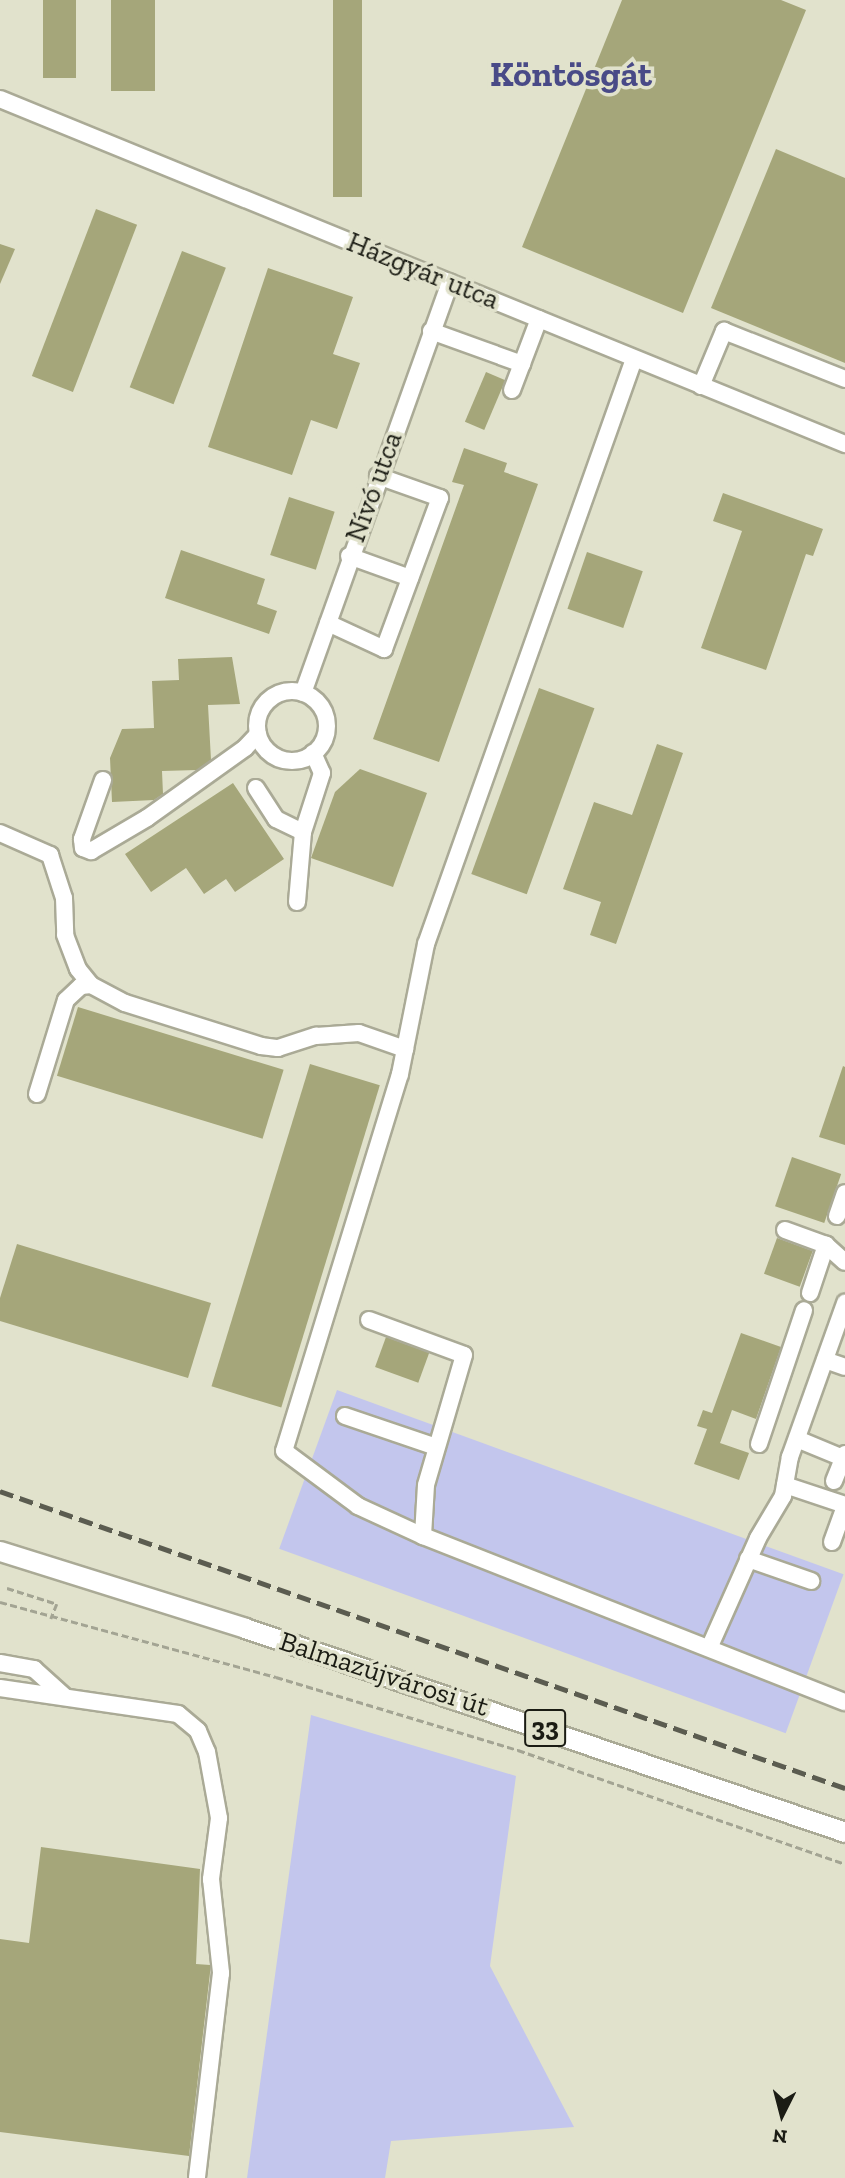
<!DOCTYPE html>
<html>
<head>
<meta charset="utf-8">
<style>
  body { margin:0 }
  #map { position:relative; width:845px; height:2178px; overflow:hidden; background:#e1e2cc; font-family:"Zilla Slab",serif }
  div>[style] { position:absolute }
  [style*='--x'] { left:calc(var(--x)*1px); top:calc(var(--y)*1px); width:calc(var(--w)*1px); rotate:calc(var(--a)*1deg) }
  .green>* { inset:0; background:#c3c6ed; transform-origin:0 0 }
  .building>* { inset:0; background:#a5a67a; transform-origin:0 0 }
  .path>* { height:2.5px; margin-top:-1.25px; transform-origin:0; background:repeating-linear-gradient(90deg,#a3a493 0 7px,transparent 0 10.5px) }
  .roads { filter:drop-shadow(2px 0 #aaaa96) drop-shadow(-2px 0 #aaaa96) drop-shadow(0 2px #aaaa96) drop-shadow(0 -2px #aaaa96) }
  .minor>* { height:16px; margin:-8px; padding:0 8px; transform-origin:8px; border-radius:8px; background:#fff }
  .minor>.ring { margin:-8px; padding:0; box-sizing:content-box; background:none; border:16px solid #fff; border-radius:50% }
  .major>* { height:19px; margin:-9.5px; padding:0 9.5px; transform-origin:9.5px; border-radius:9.5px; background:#fff }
  .rail>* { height:4.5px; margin-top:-2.25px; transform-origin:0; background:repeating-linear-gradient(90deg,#5b5c50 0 14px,transparent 0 21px) }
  span { translate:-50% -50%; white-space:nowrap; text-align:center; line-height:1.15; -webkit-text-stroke:7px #e1e2cc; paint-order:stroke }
  .shield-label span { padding:2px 5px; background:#e1e2cc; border:2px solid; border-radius:5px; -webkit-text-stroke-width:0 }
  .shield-label { font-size:26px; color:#1b1c14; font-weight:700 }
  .street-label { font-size:28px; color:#1b1c14 }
  .district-label { font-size:35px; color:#494a87; font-weight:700 }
  .north { position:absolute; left:747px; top:2080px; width:70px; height:70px; -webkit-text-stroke:5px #e1e2cc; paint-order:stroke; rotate:186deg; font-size:19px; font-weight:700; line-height:28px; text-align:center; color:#1b1c14 }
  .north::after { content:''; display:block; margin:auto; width:24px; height:32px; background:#1b1c14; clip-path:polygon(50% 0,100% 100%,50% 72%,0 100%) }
</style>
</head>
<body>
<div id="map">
  <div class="green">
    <i style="left:337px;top:1390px;width:539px;height:169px;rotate:20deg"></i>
    <i style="clip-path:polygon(311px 1715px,516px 1776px,490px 1966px,574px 2127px,391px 2141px,385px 2178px,247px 2178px)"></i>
  </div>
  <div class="building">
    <i style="left:43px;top:0;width:33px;height:78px"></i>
    <i style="left:111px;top:0;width:44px;height:91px"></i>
    <i style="left:333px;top:0;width:29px;height:197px"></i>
    <i style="clip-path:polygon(622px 0,781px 0,806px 10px,683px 313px,522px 247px)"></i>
    <i style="clip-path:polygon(776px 149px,845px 178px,845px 363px,711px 308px)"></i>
    <i style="left:96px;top:209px;width:44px;height:179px;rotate:21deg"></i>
    <i style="clip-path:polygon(0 244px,15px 249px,0 284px)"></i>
    <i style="left:182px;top:251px;width:47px;height:146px;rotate:21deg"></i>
    <i style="clip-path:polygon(268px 268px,353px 297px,333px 354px,360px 363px,337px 429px,311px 420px,292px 475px,208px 447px)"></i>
    <i style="left:486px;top:372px;width:21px;height:54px;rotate:23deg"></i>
    <i style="clip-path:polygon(464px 448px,507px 463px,504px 472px,538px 484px,439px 762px,373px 739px,464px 485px,452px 482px)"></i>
    <i style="clip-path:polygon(723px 493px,823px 529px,813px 556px,806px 554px,766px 670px,701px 648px,742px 531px,713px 521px)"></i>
    <i style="left:289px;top:497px;width:48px;height:61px;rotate:18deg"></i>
    <i style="clip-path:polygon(181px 550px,265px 579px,257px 604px,277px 611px,269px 634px,165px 598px)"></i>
    <i style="left:587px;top:552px;width:59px;height:60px;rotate:19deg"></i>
    <i style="clip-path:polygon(232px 657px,240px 704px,208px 705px,211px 760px,197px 770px,162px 771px,163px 794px,154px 800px,112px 802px,110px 758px,122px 729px,154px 728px,152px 681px,179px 680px,178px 659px)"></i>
    <i style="left:539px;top:688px;width:59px;height:198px;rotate:20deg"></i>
    <i style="clip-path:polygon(657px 744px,683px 753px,616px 944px,590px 935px,601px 902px,563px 889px,594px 802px,632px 815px)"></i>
    <i style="clip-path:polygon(360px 769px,427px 793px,393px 887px,311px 858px,335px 792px)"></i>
    <i style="clip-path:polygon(233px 783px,284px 859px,235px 892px,226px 879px,204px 894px,186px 868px,151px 892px,125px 854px)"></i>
    <i style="left:78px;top:1007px;width:215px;height:72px;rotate:17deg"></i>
    <i style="left:310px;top:1064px;width:73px;height:337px;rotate:17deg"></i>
    <i style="clip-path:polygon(843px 1066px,845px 1067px,845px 1145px,819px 1137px)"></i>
    <i style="left:792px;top:1157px;width:52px;height:52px;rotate:19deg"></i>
    <i style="left:777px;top:1238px;width:38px;height:38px;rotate:20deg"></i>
    <i style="clip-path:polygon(17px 1244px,211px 1303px,188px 1378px,0 1321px,0 1298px)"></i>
    <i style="clip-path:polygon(741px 1333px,781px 1347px,756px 1419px,732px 1410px,720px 1443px,749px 1453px,739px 1480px,694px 1464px,707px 1429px,697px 1426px,703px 1410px,712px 1413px)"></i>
    <i style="left:386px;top:1337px;width:46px;height:32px;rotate:20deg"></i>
    <i style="clip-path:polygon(41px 1847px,200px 1869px,196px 1964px,210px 1965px,210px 1973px,189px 2156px,0 2132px,0 1939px,29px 1943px)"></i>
  </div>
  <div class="path">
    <i style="--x:7;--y:1588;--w:52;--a:17.7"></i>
    <i style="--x:57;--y:1604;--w:16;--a:112"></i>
    <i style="--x:0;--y:1602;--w:286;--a:15.2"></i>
    <i style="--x:276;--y:1677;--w:253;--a:16.8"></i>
    <i style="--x:518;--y:1750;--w:346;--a:19.2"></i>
  </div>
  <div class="roads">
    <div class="minor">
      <i style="--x:0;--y:99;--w:913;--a:22.21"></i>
      <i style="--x:431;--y:331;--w:97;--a:19.9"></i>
      <i style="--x:634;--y:359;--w:621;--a:109.57"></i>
      <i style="--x:426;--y:944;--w:133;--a:101.3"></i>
      <i style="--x:400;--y:1074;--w:394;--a:107.1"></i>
      <i style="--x:284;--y:1451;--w:92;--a:36.6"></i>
      <i style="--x:358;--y:1506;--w:72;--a:24.8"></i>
      <i style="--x:423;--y:1536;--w:453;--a:21.5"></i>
      <i style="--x:701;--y:386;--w:60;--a:-67.3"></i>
      <i style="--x:724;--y:331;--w:130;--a:21.6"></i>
      <i style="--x:512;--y:390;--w:76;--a:-69.2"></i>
      <i style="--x:349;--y:556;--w:65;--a:19.8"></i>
      <i style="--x:328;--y:623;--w:62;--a:24.9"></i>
      <i style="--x:384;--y:649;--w:161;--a:-69.7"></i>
      <i style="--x:440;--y:498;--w:66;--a:-160.5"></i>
      <i class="ring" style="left:257px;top:691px;width:54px;height:54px"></i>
      <i style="--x:303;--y:693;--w:436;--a:-70.3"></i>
      <i style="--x:103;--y:780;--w:63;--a:109.6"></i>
      <i style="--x:82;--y:839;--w:9;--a:84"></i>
      <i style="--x:83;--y:848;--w:9;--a:21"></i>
      <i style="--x:91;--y:851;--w:65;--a:-30.5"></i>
      <i style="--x:147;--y:818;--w:120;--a:-35.5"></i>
      <i style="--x:245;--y:748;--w:19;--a:-47"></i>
      <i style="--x:256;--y:788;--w:37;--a:57"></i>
      <i style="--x:276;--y:819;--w:30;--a:26"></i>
      <i style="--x:0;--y:833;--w:55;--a:23.7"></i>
      <i style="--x:50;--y:855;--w:45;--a:72"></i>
      <i style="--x:64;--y:898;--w:37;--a:88"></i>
      <i style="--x:65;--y:935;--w:36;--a:69"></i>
      <i style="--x:78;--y:969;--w:21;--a:51"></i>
      <i style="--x:297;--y:902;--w:70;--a:-85.1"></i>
      <i style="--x:303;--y:832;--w:62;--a:-72.1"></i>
      <i style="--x:322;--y:773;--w:22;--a:-114"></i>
      <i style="--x:37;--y:1094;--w:98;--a:-72.9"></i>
      <i style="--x:66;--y:1000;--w:21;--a:-43"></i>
      <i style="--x:81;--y:986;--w:10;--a:-6"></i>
      <i style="--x:91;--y:985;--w:38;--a:28"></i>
      <i style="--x:125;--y:1003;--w:143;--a:17.5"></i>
      <i style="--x:261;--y:1046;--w:17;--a:7"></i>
      <i style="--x:278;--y:1048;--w:40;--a:-18"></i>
      <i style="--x:316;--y:1036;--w:43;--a:-4"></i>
      <i style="--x:359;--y:1033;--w:49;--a:19.2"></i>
      <i style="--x:837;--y:1216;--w:24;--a:-71"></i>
      <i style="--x:785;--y:1230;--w:44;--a:20.1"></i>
      <i style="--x:826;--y:1245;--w:25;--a:42"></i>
      <i style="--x:810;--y:1293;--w:51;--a:-71.6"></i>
      <i style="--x:369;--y:1320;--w:101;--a:20.2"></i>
      <i style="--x:464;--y:1355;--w:135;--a:106.3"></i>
      <i style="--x:426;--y:1485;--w:51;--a:93.4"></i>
      <i style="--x:825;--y:1360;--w:21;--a:19"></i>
      <i style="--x:345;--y:1416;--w:96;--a:18.8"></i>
      <i style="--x:797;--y:1439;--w:50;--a:22.4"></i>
      <i style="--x:759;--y:1444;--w:141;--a:-71.4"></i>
      <i style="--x:834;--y:1481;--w:29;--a:-68"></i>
      <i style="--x:785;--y:1485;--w:63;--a:18.4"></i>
      <i style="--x:832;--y:1542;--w:38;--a:-70"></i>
      <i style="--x:748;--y:1559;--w:67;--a:19.2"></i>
      <i style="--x:710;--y:1646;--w:118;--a:-66"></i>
      <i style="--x:758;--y:1538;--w:49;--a:-59.2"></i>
      <i style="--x:783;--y:1496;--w:40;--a:-80"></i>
      <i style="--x:790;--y:1457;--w:164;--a:-70.3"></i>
      <i style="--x:0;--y:1663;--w:35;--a:10"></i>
      <i style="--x:34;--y:1669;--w:40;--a:42"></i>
      <i style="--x:0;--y:1688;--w:180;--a:8.3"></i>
      <i style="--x:178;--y:1714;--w:26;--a:40"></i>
      <i style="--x:198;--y:1731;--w:23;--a:67"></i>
      <i style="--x:207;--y:1752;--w:67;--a:79.7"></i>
      <i style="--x:219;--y:1818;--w:62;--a:97.5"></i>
      <i style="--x:211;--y:1879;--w:95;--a:83.9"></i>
      <i style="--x:221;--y:1973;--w:206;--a:96.7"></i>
    </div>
    <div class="major">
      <i style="--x:0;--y:1551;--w:257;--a:17.4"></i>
      <i style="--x:245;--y:1628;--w:634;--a:18.78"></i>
    </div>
  </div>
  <div class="rail">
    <i style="--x:0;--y:1491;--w:896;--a:19.37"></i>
  </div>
  <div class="shield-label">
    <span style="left:545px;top:1728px">33</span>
  </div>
  <div class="street-label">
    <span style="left:423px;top:271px;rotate:22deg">Házgyár utca</span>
    <span style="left:374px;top:487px;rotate:-70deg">Nívó utca</span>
    <span style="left:384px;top:1674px;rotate:18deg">Balmazújvárosi út</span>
  </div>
  <div class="district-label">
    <span style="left:571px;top:74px">Köntösgát</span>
  </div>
  <div class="north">N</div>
</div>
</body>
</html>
